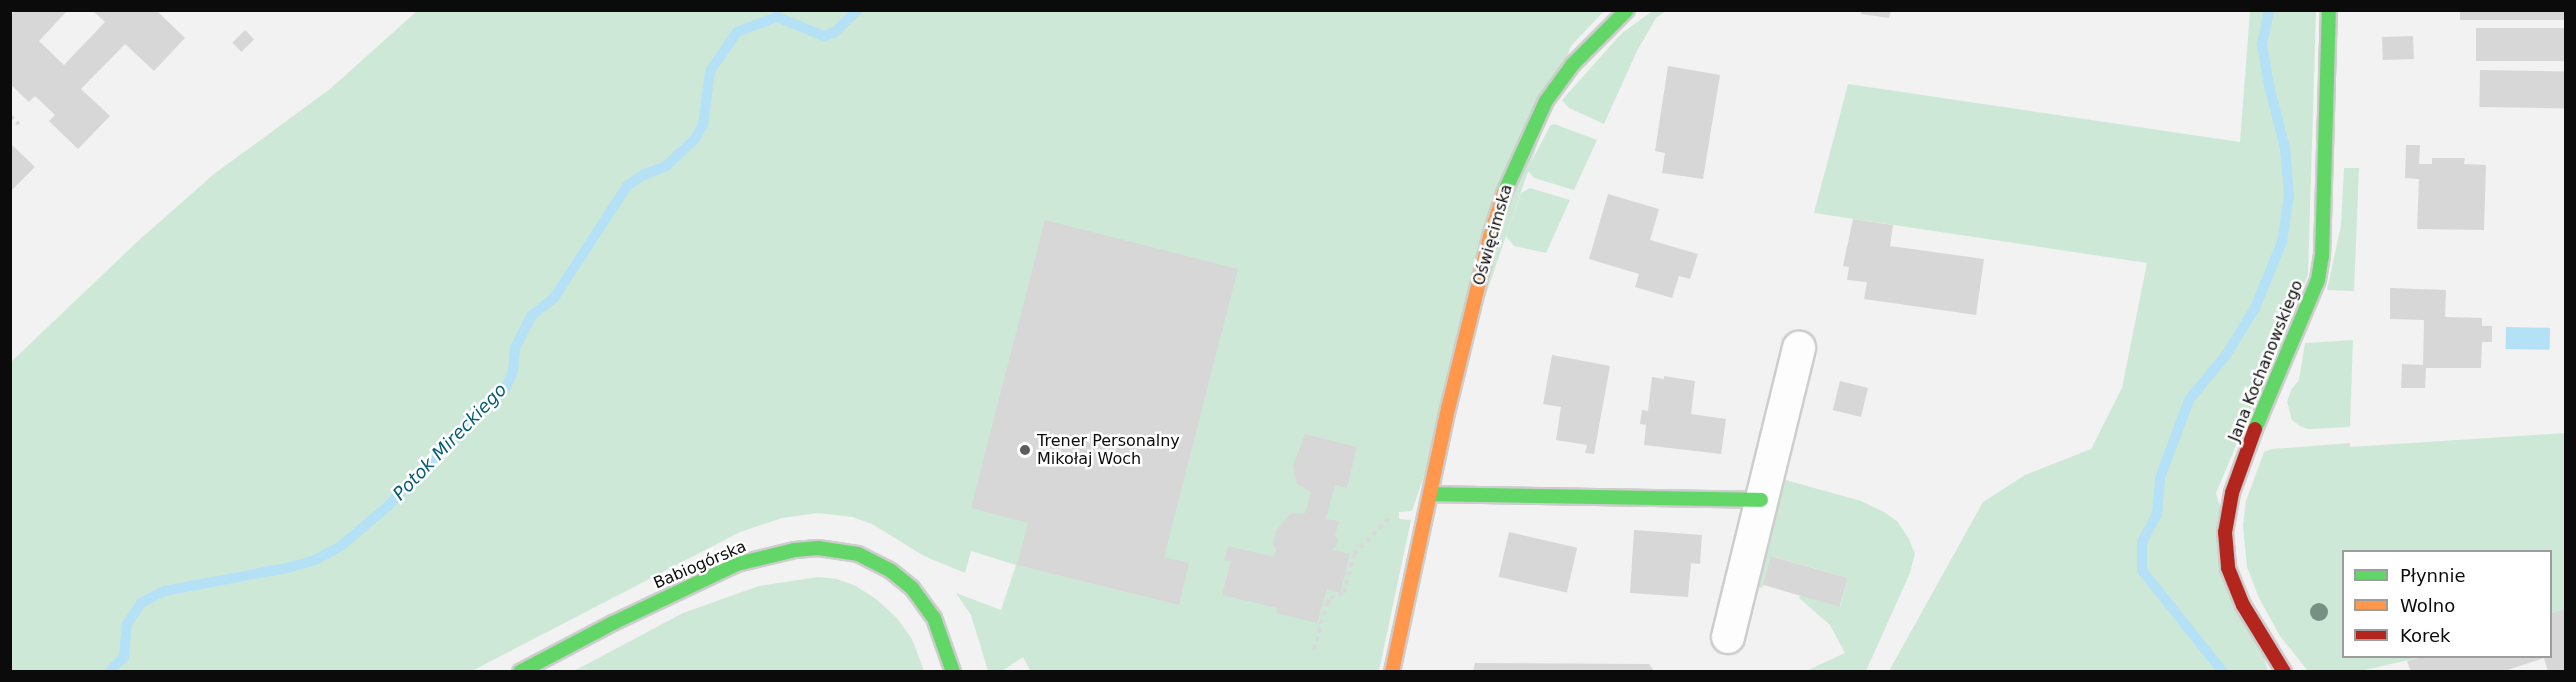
<!DOCTYPE html>
<html>
<head>
<meta charset="utf-8">
<style>
  body { margin:0 }
  #map { position:relative; width:2576px; height:682px; overflow:hidden; background:#f2f2f2; font-family:"DejaVu Sans",sans-serif }
  div>[style] { position:absolute }
  [style*='--x'] { left:calc(var(--x)*1px); top:calc(var(--y)*1px); width:calc(var(--w)*1px); rotate:calc(var(--a)*1deg) }
  .green>* { inset:0; background:#cee8d7 }
  .water>* { inset:0; background:#b5e1f6; transform-origin:0 0 }
  .stream>* { height:10px; margin:-5px; padding:0 5px; transform-origin:5px; border-radius:5px; background:#b5e1f6 }
  .building>* { inset:0; background:#d7d7d7; transform-origin:0 0 }
  .path>* { height:4px; margin-top:-2px; transform-origin:0; background:repeating-linear-gradient(90deg,#d9d9d9 0 4.5px,transparent 0 9px) }
  .roads { filter:drop-shadow(2px 0 #cdcdcd) drop-shadow(-2px 0 #cdcdcd) drop-shadow(0 2px #cdcdcd) drop-shadow(0 -2px #cdcdcd) }
  .street>* { height:32px; margin:-16px; padding:0 16px; transform-origin:16px; border-radius:16px; background:#fdfdfd }
  .fast>* { height:14px; margin:-7px; padding:0 7px; transform-origin:7px; border-radius:7px; background:#63d668 }
  .slow>* { height:14px; margin:-7px; padding:0 7px; transform-origin:7px; border-radius:7px; background:#ff974d }
  .jam>* { height:14px; margin:-7px; padding:0 7px; transform-origin:7px; border-radius:7px; background:#b3261e }
  .trees>* { width:18px; height:18px; margin:-9px; border-radius:50%; background:#789083 }
  .dots>* { width:16px; height:16px; translate:-50% -50%; box-sizing:border-box; border:3px solid #fff; border-radius:50% }
  span { translate:-50% -50%; white-space:nowrap; text-align:center; line-height:1.15; -webkit-text-stroke:5px #fff; paint-order:stroke }
  .street-label { font-size:16px; color:#0b0b0c }
  .poi-label { font-size:16px; color:#0b0b0c }
  .left { translate:0 -50%; text-align:left }
  .water-label { font-size:18px; color:#035b77; font-style:italic }
  .frame { position:absolute; inset:0; border:12px solid #0b0b0c; pointer-events:none }
  .legend { position:absolute; left:2342px; top:550px; width:210px; height:108px; box-sizing:border-box; background:#fff; border:2px solid #9d9d9e; margin:0; padding:8px 10px; list-style:none; font-size:18px; color:#0b0b0c }
  .legend li { display:flex; align-items:center; gap:12px; height:30px }
  .legend b { width:30px; border:2px solid #9d9d9e }
</style>
</head>
<body>
<div id="map">
  <div class="green">
    <i style="clip-path:polygon(417px 11px,1604px 11px,1571px 46px,1412px 511px,1399px 512px,1399px 519px,1411px 520px,1379px 671px,1031px 672px,1023px 657px,1002px 671px,988px 671px,971px 615px,956px 593px,1001px 610px,1016px 565px,971px 551px,965px 573px,924px 556px,872px 524px,852px 517px,818px 513px,782px 518px,740px 532px,472px 671px,11px 672px,11px 362px,138px 241px,214px 174px,330px 89px)"></i>
    <i style="clip-path:polygon(1652px 11px,1666px 11px,1656px 18px,1637px 51px,1604px 124px,1569px 108px,1562px 100px,1621px 34px)"></i>
    <i style="clip-path:polygon(2250px 11px,2316px 11px,2308px 275px,2216px 493px,2268px 671px,1889px 671px,1983px 502px,2025px 475px,2091px 449px,2122px 388px,2147px 263px,1814px 213px,1848px 84px,2240px 142px)"></i>
    <i style="clip-path:polygon(1554px 124px,1597px 140px,1574px 190px,1534px 178px,1527px 170px,1550px 126px)"></i>
    <i style="clip-path:polygon(2344px 168px,2359px 168px,2354px 291px,2327px 290px,2341px 225px)"></i>
    <i style="clip-path:polygon(1530px 188px,1570px 200px,1546px 253px,1514px 246px,1506px 236px,1521px 193px)"></i>
    <i style="clip-path:polygon(2353px 340px,2350px 427px,2308px 429px,2300px 426px,2292px 420px,2287px 402px,2291px 390px,2299px 380px,2305px 343px)"></i>
    <i style="clip-path:polygon(2565px 433px,2565px 609px,2551px 614px,2550px 552px,2344px 552px,2344px 656px,2422px 657px,2360px 671px,2308px 671px,2280px 636px,2259px 598px,2247px 567px,2243px 525px,2246px 501px,2264px 452px,2272px 449px,2350px 443px,2350px 447px)"></i>
    <i style="clip-path:polygon(1782px 479px,1861px 501px,1884px 512px,1897px 521px,1909px 539px,1915px 554px,1910px 573px,1866px 671px,1806px 671px,1845px 653px,1830px 625px,1799px 598px,1800px 595px,1840px 607px,1848px 578px,1772px 556px,1762px 588px,1754px 585px)"></i>
    <i style="clip-path:polygon(818px 577px,837px 579px,856px 586px,876px 599px,897px 618px,912px 639px,924px 671px,574px 671px,683px 613px,759px 586px)"></i>
  </div>
  <div class="water">
    <i style="left:2506px;top:327px;width:44px;height:22px;rotate:1deg"></i>
  </div>
  <div class="stream">
    <i style="--x:109;--y:672;--w:21;--a:-45"></i>
    <i style="--x:124;--y:657;--w:33;--a:-85"></i>
    <i style="--x:127;--y:624;--w:25;--a:-56"></i>
    <i style="--x:141;--y:603;--w:26;--a:-28"></i>
    <i style="--x:164;--y:591;--w:125;--a:-10.6"></i>
    <i style="--x:287;--y:568;--w:29;--a:-16"></i>
    <i style="--x:315;--y:560;--w:30;--a:-28"></i>
    <i style="--x:341;--y:546;--w:62;--a:-40.4"></i>
    <i style="--x:388;--y:506;--w:70;--a:-46.7"></i>
    <i style="--x:436;--y:455;--w:67;--a:-43.2"></i>
    <i style="--x:485;--y:409;--w:30;--a:-46"></i>
    <i style="--x:506;--y:387;--w:17;--a:-66"></i>
    <i style="--x:513;--y:371;--w:23;--a:-85"></i>
    <i style="--x:515;--y:348;--w:36;--a:-63"></i>
    <i style="--x:531;--y:316;--w:29;--a:-38"></i>
    <i style="--x:554;--y:298;--w:134;--a:-56.9"></i>
    <i style="--x:627;--y:186;--w:19;--a:-35"></i>
    <i style="--x:643;--y:175;--w:25;--a:-21"></i>
    <i style="--x:666;--y:166;--w:38;--a:-43"></i>
    <i style="--x:694;--y:140;--w:17;--a:-59"></i>
    <i style="--x:703;--y:125;--w:54;--a:-82.6"></i>
    <i style="--x:710;--y:71;--w:47;--a:-55.3"></i>
    <i style="--x:737;--y:32;--w:43;--a:-20.6"></i>
    <i style="--x:777;--y:17;--w:51;--a:22"></i>
    <i style="--x:824;--y:36;--w:12;--a:-20"></i>
    <i style="--x:835;--y:32;--w:32;--a:-44"></i>
    <i style="--x:2223;--y:672;--w:130;--a:-128.5"></i>
    <i style="--x:2142;--y:570;--w:28;--a:-90"></i>
    <i style="--x:2142;--y:542;--w:32;--a:-62"></i>
    <i style="--x:2157;--y:514;--w:36;--a:-85"></i>
    <i style="--x:2160;--y:478;--w:83;--a:-69.6"></i>
    <i style="--x:2189;--y:400;--w:58;--a:-50.6"></i>
    <i style="--x:2226;--y:355;--w:55;--a:-58.3"></i>
    <i style="--x:2255;--y:308;--w:71;--a:-67.8"></i>
    <i style="--x:2282;--y:242;--w:48;--a:-81.5"></i>
    <i style="--x:2289;--y:195;--w:47;--a:-94.9"></i>
    <i style="--x:2285;--y:148;--w:65;--a:-104.3"></i>
    <i style="--x:2269;--y:85;--w:42;--a:-99.7"></i>
    <i style="--x:2262;--y:44;--w:35;--a:-78"></i>
  </div>
  <div class="building">
    <i style="clip-path:polygon(16px 10px,68px 10px,39px 41px,64px 65px,105px 22px,92px 10px,156px 10px,185px 38px,154px 71px,125px 44px,81px 89px,110px 116px,78px 149px,49px 121px,55px 115px,35px 96px,29px 102px,10px 84px,10px 16px)"></i>
    <i style="clip-path:polygon(1862px 10px,1891px 10px,1889px 18px,1861px 14px)"></i>
    <i style="left:2460px;top:10px;width:105px;height:10px"></i>
    <i style="left:2565px;top:28px;width:33px;height:89px;rotate:90deg"></i>
    <i style="left:245px;top:30px;width:13px;height:18px;rotate:45deg"></i>
    <i style="left:2413px;top:36px;width:23px;height:31px;rotate:88deg"></i>
    <i style="clip-path:polygon(1668px 66px,1720px 75px,1703px 179px,1662px 173px,1665px 153px,1655px 151px)"></i>
    <i style="left:2480px;top:70px;width:85px;height:37px;rotate:1deg"></i>
    <i style="clip-path:polygon(10px 143px,35px 167px,10px 192px)"></i>
    <i style="clip-path:polygon(2406px 145px,2420px 145px,2419px 164px,2432px 164px,2432px 158px,2465px 158px,2464px 164px,2486px 165px,2484px 230px,2417px 229px,2419px 179px,2405px 178px)"></i>
    <i style="clip-path:polygon(1608px 194px,1659px 209px,1650px 240px,1698px 254px,1690px 279px,1679px 276px,1672px 298px,1635px 287px,1639px 274px,1589px 259px)"></i>
    <i style="clip-path:polygon(1853px 219px,1893px 225px,1890px 246px,1984px 259px,1976px 315px,1864px 299px,1867px 282px,1847px 280px,1849px 267px,1843px 266px)"></i>
    <i style="clip-path:polygon(1045px 220px,1238px 269px,1164px 557px,1189px 563px,1179px 605px,1017px 565px,1028px 523px,971px 508px)"></i>
    <i style="clip-path:polygon(2390px 288px,2446px 290px,2445px 317px,2482px 318px,2482px 326px,2492px 326px,2492px 342px,2482px 342px,2481px 368px,2426px 368px,2425px 388px,2401px 388px,2402px 364px,2423px 365px,2424px 320px,2390px 319px)"></i>
    <i style="clip-path:polygon(1552px 355px,1610px 366px,1594px 454px,1585px 453px,1587px 445px,1556px 440px,1561px 407px,1543px 404px)"></i>
    <i style="clip-path:polygon(1664px 376px,1695px 381px,1691px 414px,1726px 419px,1721px 454px,1644px 445px,1646px 425px,1640px 424px,1642px 410px,1648px 411px,1652px 377px,1664px 379px)"></i>
    <i style="left:1840px;top:381px;width:29px;height:30px;rotate:14deg"></i>
    <i style="clip-path:polygon(1305px 434px,1357px 447px,1347px 488px,1335px 485px,1326px 519px,1339px 521px,1335px 535px,1338px 540px,1336px 547px,1332px 549px,1350px 554px,1340px 593px,1327px 589px,1317px 623px,1276px 613px,1277px 608px,1222px 595px,1231px 561px,1224px 560px,1228px 546px,1274px 557px,1276px 549px,1273px 543px,1276px 531px,1290px 514px,1305px 513px,1311px 492px,1297px 484px,1293px 466px)"></i>
    <i style="clip-path:polygon(1634px 530px,1702px 535px,1700px 564px,1691px 563px,1688px 597px,1630px 593px)"></i>
    <i style="left:1509px;top:532px;width:70px;height:46px;rotate:13deg"></i>
    <i style="left:1771px;top:556px;width:80px;height:30px;rotate:16deg"></i>
    <i style="clip-path:polygon(2565px 609px,2565px 672px,2548px 672px,2544px 658px,2501px 672px,2411px 672px,2407px 661px,2422px 657px,2550px 657px,2550px 614px)"></i>
    <i style="clip-path:polygon(1475px 663px,1649px 664px,1655px 672px,1473px 672px)"></i>
  </div>
  <div class="path">
    <i style="--x:10;--y:116;--w:12;--a:42"></i>
    <i style="--x:1314;--y:650;--w:49;--a:-74.5"></i>
    <i style="--x:1327;--y:603;--w:6;--a:-59"></i>
    <i style="--x:1330;--y:598;--w:15;--a:-20"></i>
    <i style="--x:1344;--y:593;--w:40;--a:-75.6"></i>
    <i style="--x:1354;--y:554;--w:53;--a:-45.8"></i>
  </div>
  <div class="roads">
    <div class="street">
      <i style="--x:1728;--y:637;--w:298;--a:-76.2"></i>
    </div>
    <div class="fast">
      <i style="--x:1504;--y:193;--w:101;--a:-65.5"></i>
      <i style="--x:1546;--y:101;--w:46;--a:-53.9"></i>
      <i style="--x:1573;--y:64;--w:76;--a:-45"></i>
      <i style="--x:2255;--y:429;--w:162;--a:-67.1"></i>
      <i style="--x:2318;--y:280;--w:24;--a:-81"></i>
      <i style="--x:2322;--y:256;--w:246;--a:-88.4"></i>
      <i style="--x:1431;--y:494;--w:330;--a:1"></i>
      <i style="--x:520;--y:672;--w:105;--a:-27.8"></i>
      <i style="--x:613;--y:623;--w:137;--a:-25.4"></i>
      <i style="--x:737;--y:564;--w:60;--a:-13.6"></i>
      <i style="--x:795;--y:550;--w:23;--a:-5"></i>
      <i style="--x:818;--y:548;--w:40;--a:8.5"></i>
      <i style="--x:858;--y:554;--w:37;--a:27"></i>
      <i style="--x:891;--y:571;--w:27;--a:39"></i>
      <i style="--x:912;--y:588;--w:37;--a:54"></i>
      <i style="--x:934;--y:618;--w:57;--a:70.6"></i>
    </div>
    <div class="slow">
      <i style="--x:1392;--y:672;--w:269;--a:-78"></i>
      <i style="--x:1448;--y:409;--w:177;--a:-76.3"></i>
      <i style="--x:1490;--y:237;--w:46;--a:-72.3"></i>
    </div>
    <div class="jam">
      <i style="--x:2255;--y:429;--w:68;--a:109.8"></i>
      <i style="--x:2232;--y:493;--w:40;--a:100"></i>
      <i style="--x:2225;--y:532;--w:36;--a:85"></i>
      <i style="--x:2228;--y:568;--w:40;--a:68"></i>
      <i style="--x:2243;--y:605;--w:79;--a:58.5"></i>
    </div>
  </div>
  <div class="trees">
    <i style="left:2319px;top:612px"></i>
  </div>
  <div class="dots">
    <i style="left:1025px;top:450px;background:#5c5c5c"></i>
  </div>
  <div class="street-label">
    <span style="left:1493px;top:235px;rotate:-74deg">Oświęcimska</span>
    <span style="left:2266px;top:361px;rotate:-68deg">Jana Kochanowskiego</span>
    <span style="left:700px;top:565px;rotate:-23deg">Babiogórska</span>
  </div>
  <div class="poi-label">
    <span class="left" style="left:1037px;top:450px">Trener Personalny<br>Mikołaj Woch</span>
  </div>
  <div class="water-label">
    <span style="left:450px;top:442px;rotate:-46deg">Potok Mireckiego</span>
  </div>
  <div class="frame"></div>
  <ul class="legend">
  <li><b style="height:8px;background:#63d668"></b>Płynnie</li>
  <li><b style="height:8px;background:#ff974d"></b>Wolno</li>
  <li><b style="height:8px;background:#b3261e"></b>Korek</li>
  </ul>
</div>
</body>
</html>
